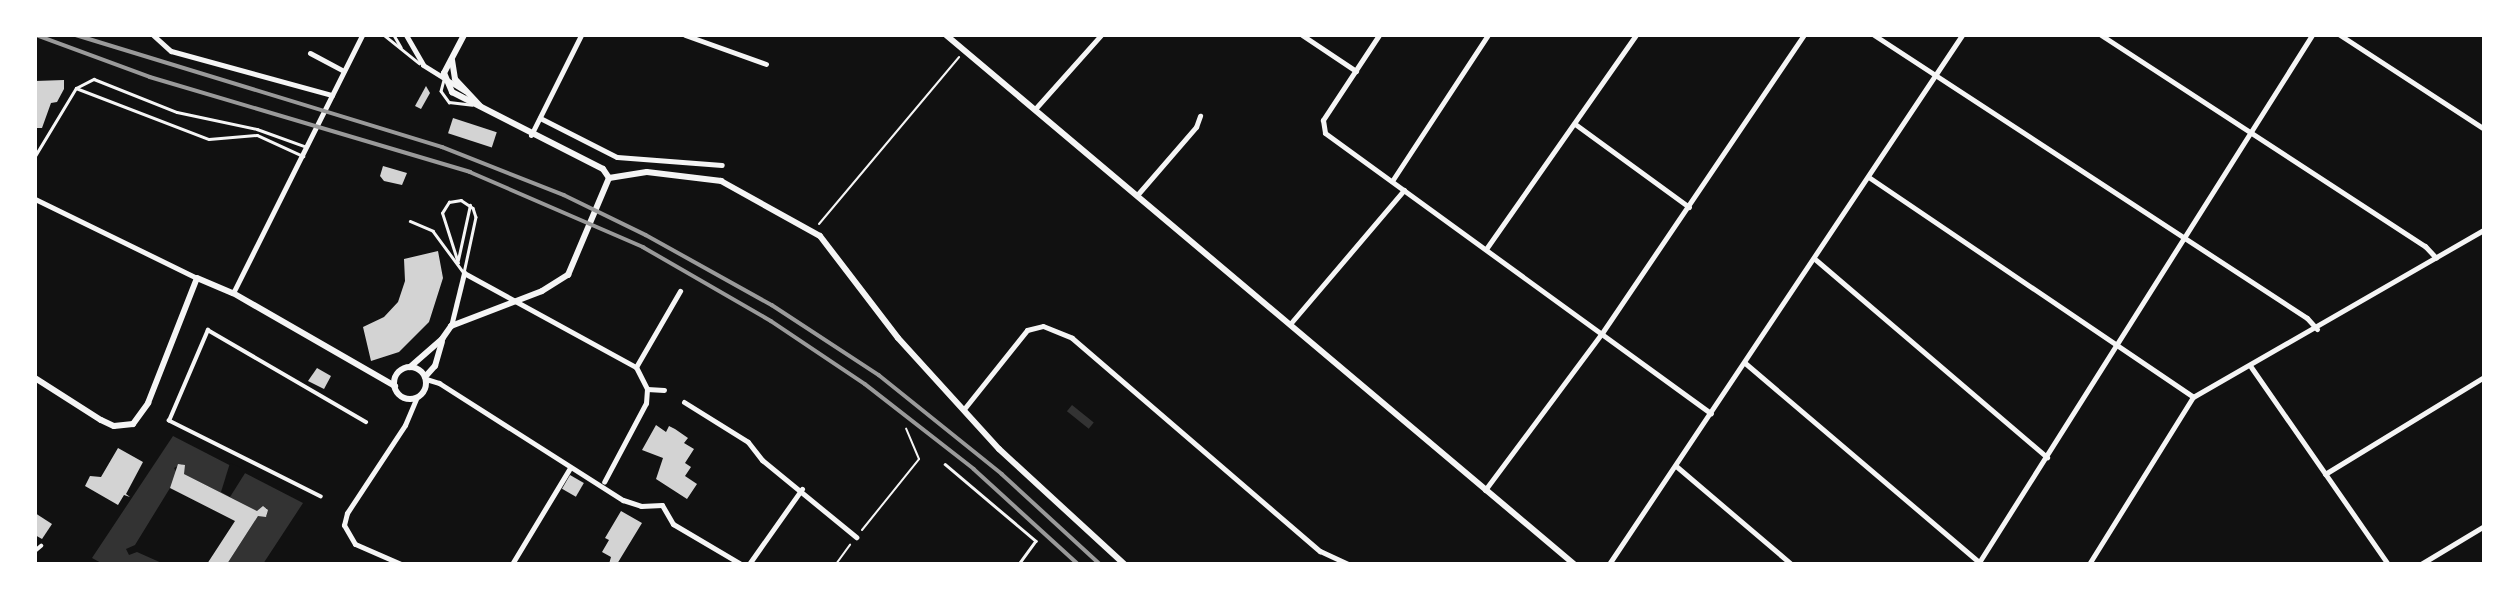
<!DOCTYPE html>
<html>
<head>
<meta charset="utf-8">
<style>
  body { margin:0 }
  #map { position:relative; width:2519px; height:599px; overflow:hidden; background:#111; font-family:Merriweather,serif }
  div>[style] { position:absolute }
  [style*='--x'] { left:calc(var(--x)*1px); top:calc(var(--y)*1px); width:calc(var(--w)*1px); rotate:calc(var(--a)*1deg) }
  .water>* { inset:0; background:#333; transform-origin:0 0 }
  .pier>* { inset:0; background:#111 }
  .building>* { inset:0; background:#d3d3d3; transform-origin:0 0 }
  .path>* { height:2px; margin:-1px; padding:0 1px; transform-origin:1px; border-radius:1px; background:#f5f5f5 }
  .service>* { height:2.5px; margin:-1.25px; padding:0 1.25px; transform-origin:1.25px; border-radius:1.25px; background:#f5f5f5 }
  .pedestrian>* { height:3.5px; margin:-1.75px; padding:0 1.75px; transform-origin:1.75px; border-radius:1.75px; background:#f5f5f5 }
  .minor>* { height:5px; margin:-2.5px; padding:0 2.5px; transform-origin:2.5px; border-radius:2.5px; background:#f5f5f5 }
  .tertiary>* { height:6px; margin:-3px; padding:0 3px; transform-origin:3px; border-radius:3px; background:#f5f5f5 }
  .tertiary>.ring { margin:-3px; padding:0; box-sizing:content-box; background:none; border:6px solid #f5f5f5; border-radius:50% }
  .rail>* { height:3.5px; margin:-1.75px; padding:0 1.75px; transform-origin:1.75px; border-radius:1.75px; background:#9a9a9a }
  span { translate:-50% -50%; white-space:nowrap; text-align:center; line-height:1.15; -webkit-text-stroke:6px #fff; paint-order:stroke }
  .frame { position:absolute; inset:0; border:37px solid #fff; pointer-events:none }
</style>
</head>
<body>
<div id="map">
  <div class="water">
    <i style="left:1072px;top:405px;width:28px;height:8px;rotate:39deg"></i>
    <i style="clip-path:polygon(173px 436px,303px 503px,263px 564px,227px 564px,258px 516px,267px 516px,267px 508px,257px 511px,184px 474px,182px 464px,174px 468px,178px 475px,135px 545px,126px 549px,129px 555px,137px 552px,164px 564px,103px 564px,92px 558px)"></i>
  </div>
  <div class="pier">
    <i style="clip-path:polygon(230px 463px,247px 470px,230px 497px,221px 492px)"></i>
  </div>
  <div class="building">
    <i style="clip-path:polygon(64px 80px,64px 89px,57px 102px,51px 103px,42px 128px,36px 128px,35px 81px)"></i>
    <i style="clip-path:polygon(426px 86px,430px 93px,421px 109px,415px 106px)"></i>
    <i style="left:453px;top:118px;width:46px;height:16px;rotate:18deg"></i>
    <i style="clip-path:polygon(383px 166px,407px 173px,402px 185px,384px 181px,380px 176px)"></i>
    <i style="clip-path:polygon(438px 251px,443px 278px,429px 322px,399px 352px,371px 361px,363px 327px,384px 317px,398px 302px,405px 281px,404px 259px)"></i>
    <i style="clip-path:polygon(317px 368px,331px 376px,324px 389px,308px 381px)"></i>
    <i style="clip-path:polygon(656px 425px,666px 432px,669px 426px,675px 429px,688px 438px,684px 443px,694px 449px,685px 463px,691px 467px,685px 476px,697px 484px,687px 499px,656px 479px,663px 458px,642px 450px)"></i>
    <i style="clip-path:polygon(118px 448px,143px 462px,126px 494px,130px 497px,124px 495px,118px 505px,85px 486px,90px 476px,101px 477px)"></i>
    <i style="clip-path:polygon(178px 464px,185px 465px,184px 474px,257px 511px,263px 506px,268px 510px,266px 517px,258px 516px,227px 564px,207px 564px,235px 521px,170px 488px)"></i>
    <i style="left:570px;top:475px;width:16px;height:16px;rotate:30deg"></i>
    <i style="clip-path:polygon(621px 511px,642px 523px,617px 564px,609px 564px,611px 557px,602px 552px,609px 540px,605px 538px)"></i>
    <i style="clip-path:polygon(35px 513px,52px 524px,42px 539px,35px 535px)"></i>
  </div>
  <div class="path">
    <i style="--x:819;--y:224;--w:218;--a:-50"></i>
    <i style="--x:862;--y:530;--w:91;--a:-51.2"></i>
    <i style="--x:919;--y:459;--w:33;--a:-113"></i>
    <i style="--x:836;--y:564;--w:24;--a:-54"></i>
  </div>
  <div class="service">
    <i style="--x:384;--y:35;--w:45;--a:38.7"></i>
    <i style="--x:394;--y:35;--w:14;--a:60"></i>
    <i style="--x:444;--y:80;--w:11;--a:105"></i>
    <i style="--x:441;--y:91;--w:14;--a:54"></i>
    <i style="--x:449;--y:102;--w:23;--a:7"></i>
    <i style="--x:76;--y:88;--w:142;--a:21"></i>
    <i style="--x:209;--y:139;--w:48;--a:-4.8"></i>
    <i style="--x:257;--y:135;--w:51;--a:24.5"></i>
    <i style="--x:35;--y:156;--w:79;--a:-58.9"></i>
    <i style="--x:76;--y:88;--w:20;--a:-27"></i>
    <i style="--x:94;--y:79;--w:89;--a:21.7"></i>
    <i style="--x:177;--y:112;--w:82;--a:12"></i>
    <i style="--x:257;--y:129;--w:50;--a:19.9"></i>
    <i style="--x:410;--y:221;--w:25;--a:23"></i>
    <i style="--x:433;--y:231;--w:52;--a:53.6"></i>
    <i style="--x:458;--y:260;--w:56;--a:-77.7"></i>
    <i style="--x:458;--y:263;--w:52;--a:-107.7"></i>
    <i style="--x:442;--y:213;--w:13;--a:-58"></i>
    <i style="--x:449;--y:202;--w:12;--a:-9"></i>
    <i style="--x:461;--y:200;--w:14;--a:34"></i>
    <i style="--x:473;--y:208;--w:9;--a:72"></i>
    <i style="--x:476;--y:217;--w:57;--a:102.1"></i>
    <i style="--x:945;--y:464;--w:119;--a:40.2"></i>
    <i style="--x:1036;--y:541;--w:29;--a:126"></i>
  </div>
  <div class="pedestrian">
    <i style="--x:321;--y:497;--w:170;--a:-153.4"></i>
    <i style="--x:169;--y:421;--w:99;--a:-66.8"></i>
    <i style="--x:208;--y:330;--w:183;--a:30.2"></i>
    <i style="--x:35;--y:551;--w:8;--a:-40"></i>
  </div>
  <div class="minor">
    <i style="--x:153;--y:35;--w:24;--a:42"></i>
    <i style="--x:171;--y:51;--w:167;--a:15.3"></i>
    <i style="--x:406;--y:35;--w:34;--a:60"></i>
    <i style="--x:423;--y:65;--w:49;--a:31.8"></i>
    <i style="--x:685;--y:35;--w:86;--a:19.7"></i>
    <i style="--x:1302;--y:35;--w:65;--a:33.7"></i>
    <i style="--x:1379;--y:35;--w:102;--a:123.4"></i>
    <i style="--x:1323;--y:120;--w:13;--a:81"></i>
    <i style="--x:1325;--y:133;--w:477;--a:36"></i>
    <i style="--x:1874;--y:35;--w:517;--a:33.17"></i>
    <i style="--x:2307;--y:318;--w:15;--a:48"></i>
    <i style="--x:2101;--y:35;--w:387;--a:33.1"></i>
    <i style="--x:2425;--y:246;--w:16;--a:47"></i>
    <i style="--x:2340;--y:35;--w:172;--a:33.1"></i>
    <i style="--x:310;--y:53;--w:38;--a:28"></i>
    <i style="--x:1035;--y:109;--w:99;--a:-48.3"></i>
    <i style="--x:540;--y:118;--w:86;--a:26.9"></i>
    <i style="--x:617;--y:157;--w:105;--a:4.4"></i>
    <i style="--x:1575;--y:124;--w:141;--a:36.1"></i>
    <i style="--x:531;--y:135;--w:112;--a:-63.4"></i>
    <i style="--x:1870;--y:178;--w:390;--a:34.1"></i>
    <i style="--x:1392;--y:181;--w:175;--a:-56.7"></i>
    <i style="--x:1138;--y:194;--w:89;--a:-49.1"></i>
    <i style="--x:1196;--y:127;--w:12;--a:-70"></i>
    <i style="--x:35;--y:199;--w:180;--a:26"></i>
    <i style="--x:1486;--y:249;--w:261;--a:-55"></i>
    <i style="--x:1816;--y:260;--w:304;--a:40.5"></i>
    <i style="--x:233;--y:293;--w:288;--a:-63.4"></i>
    <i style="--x:1290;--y:324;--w:176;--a:-49.6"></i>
    <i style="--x:451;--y:326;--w:55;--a:-76.2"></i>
    <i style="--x:464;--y:273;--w:196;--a:28.7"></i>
    <i style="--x:636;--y:367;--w:25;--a:63"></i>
    <i style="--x:647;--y:389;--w:14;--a:94"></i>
    <i style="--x:646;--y:403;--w:89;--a:118"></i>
    <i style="--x:1745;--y:363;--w:307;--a:40.4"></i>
    <i style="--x:636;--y:367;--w:88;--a:-59.9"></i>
    <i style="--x:2251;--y:367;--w:240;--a:55.2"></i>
    <i style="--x:426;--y:379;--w:14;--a:17"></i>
    <i style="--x:439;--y:383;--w:218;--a:32.5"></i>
    <i style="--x:623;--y:500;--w:19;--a:18"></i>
    <i style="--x:641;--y:506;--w:21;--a:-3"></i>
    <i style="--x:662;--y:505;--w:22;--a:60"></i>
    <i style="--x:673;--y:524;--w:79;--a:30.5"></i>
    <i style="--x:647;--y:389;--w:17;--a:3"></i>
    <i style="--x:2193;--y:397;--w:336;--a:-29.9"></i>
    <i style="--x:684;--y:402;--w:75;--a:32"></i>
    <i style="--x:748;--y:442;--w:23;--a:52"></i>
    <i style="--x:762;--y:460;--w:122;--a:39.3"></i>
    <i style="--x:964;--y:409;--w:101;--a:-51.4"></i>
    <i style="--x:1027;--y:330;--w:16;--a:-14"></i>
    <i style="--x:1043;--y:326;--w:31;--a:22"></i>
    <i style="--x:1072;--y:338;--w:327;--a:40.7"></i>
    <i style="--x:1320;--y:551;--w:31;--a:25"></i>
    <i style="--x:1676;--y:466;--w:151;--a:40.4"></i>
    <i style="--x:2325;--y:474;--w:186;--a:-31.4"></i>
    <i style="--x:1485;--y:490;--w:196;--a:-53.3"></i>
    <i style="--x:1602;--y:333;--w:360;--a:-55.9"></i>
    <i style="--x:401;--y:564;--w:50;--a:-156.5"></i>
    <i style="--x:355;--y:544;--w:22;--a:-120"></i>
    <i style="--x:344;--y:525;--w:12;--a:-76"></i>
    <i style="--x:347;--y:513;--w:105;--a:-56.6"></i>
    <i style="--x:405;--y:425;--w:30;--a:-67"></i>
    <i style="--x:512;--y:564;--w:112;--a:-58.9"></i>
    <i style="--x:749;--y:564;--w:92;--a:-54.8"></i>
    <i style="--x:1609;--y:564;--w:636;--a:-56.28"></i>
    <i style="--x:1978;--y:564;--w:626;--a:-57.73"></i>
    <i style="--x:2089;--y:564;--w:197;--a:-58.1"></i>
    <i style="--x:2421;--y:564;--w:74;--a:-31.1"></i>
  </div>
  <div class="tertiary">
    <i style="--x:464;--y:35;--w:43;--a:117.8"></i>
    <i style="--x:444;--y:73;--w:21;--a:67"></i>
    <i style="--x:452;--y:92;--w:169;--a:27"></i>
    <i style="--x:603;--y:169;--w:11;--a:56"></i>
    <i style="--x:946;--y:35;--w:821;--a:40.11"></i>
    <i style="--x:452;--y:60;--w:19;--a:81"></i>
    <i style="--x:455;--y:79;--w:37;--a:47"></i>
    <i style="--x:609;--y:178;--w:38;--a:-9"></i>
    <i style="--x:647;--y:172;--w:75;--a:6.9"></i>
    <i style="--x:721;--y:181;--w:113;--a:29.1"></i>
    <i style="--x:820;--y:236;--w:128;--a:52.6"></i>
    <i style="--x:898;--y:338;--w:150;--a:47.7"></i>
    <i style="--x:999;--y:449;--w:170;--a:42.6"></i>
    <i style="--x:410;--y:367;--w:43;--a:-41.2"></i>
    <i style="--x:442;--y:339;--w:16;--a:-55"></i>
    <i style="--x:451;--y:326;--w:97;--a:-21"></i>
    <i style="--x:542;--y:291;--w:31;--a:-32"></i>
    <i style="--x:568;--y:275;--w:105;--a:-67.1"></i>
    <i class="ring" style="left:394px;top:367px;width:26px;height:26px"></i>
    <i style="--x:425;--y:377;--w:15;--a:-48"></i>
    <i style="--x:435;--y:366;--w:25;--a:-74"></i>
    <i style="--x:35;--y:378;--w:78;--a:32.5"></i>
    <i style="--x:101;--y:420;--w:14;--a:25"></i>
    <i style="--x:114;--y:426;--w:19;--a:-6"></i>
    <i style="--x:133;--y:424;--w:26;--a:-54"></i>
    <i style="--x:148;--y:403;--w:134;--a:-68.6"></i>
    <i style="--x:197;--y:278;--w:39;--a:23"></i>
    <i style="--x:233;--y:293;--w:187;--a:29.9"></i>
  </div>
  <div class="rail">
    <i style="--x:36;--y:35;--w:121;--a:20.2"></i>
    <i style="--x:150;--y:77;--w:334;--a:16.5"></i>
    <i style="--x:470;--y:172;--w:189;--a:23.4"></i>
    <i style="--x:643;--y:247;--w:148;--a:30"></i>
    <i style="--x:771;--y:321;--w:113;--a:33.8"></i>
    <i style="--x:865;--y:384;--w:138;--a:37.9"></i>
    <i style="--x:974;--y:469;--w:141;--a:42.4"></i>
    <i style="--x:76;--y:35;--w:383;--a:17"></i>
    <i style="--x:442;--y:147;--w:131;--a:21.5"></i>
    <i style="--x:564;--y:195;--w:91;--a:26"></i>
    <i style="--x:646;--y:235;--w:144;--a:29.1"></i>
    <i style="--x:772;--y:305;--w:128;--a:33.2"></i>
    <i style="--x:879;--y:375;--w:158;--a:38.8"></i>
    <i style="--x:1002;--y:474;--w:133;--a:42.6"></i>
  </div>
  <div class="frame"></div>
</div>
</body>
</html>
